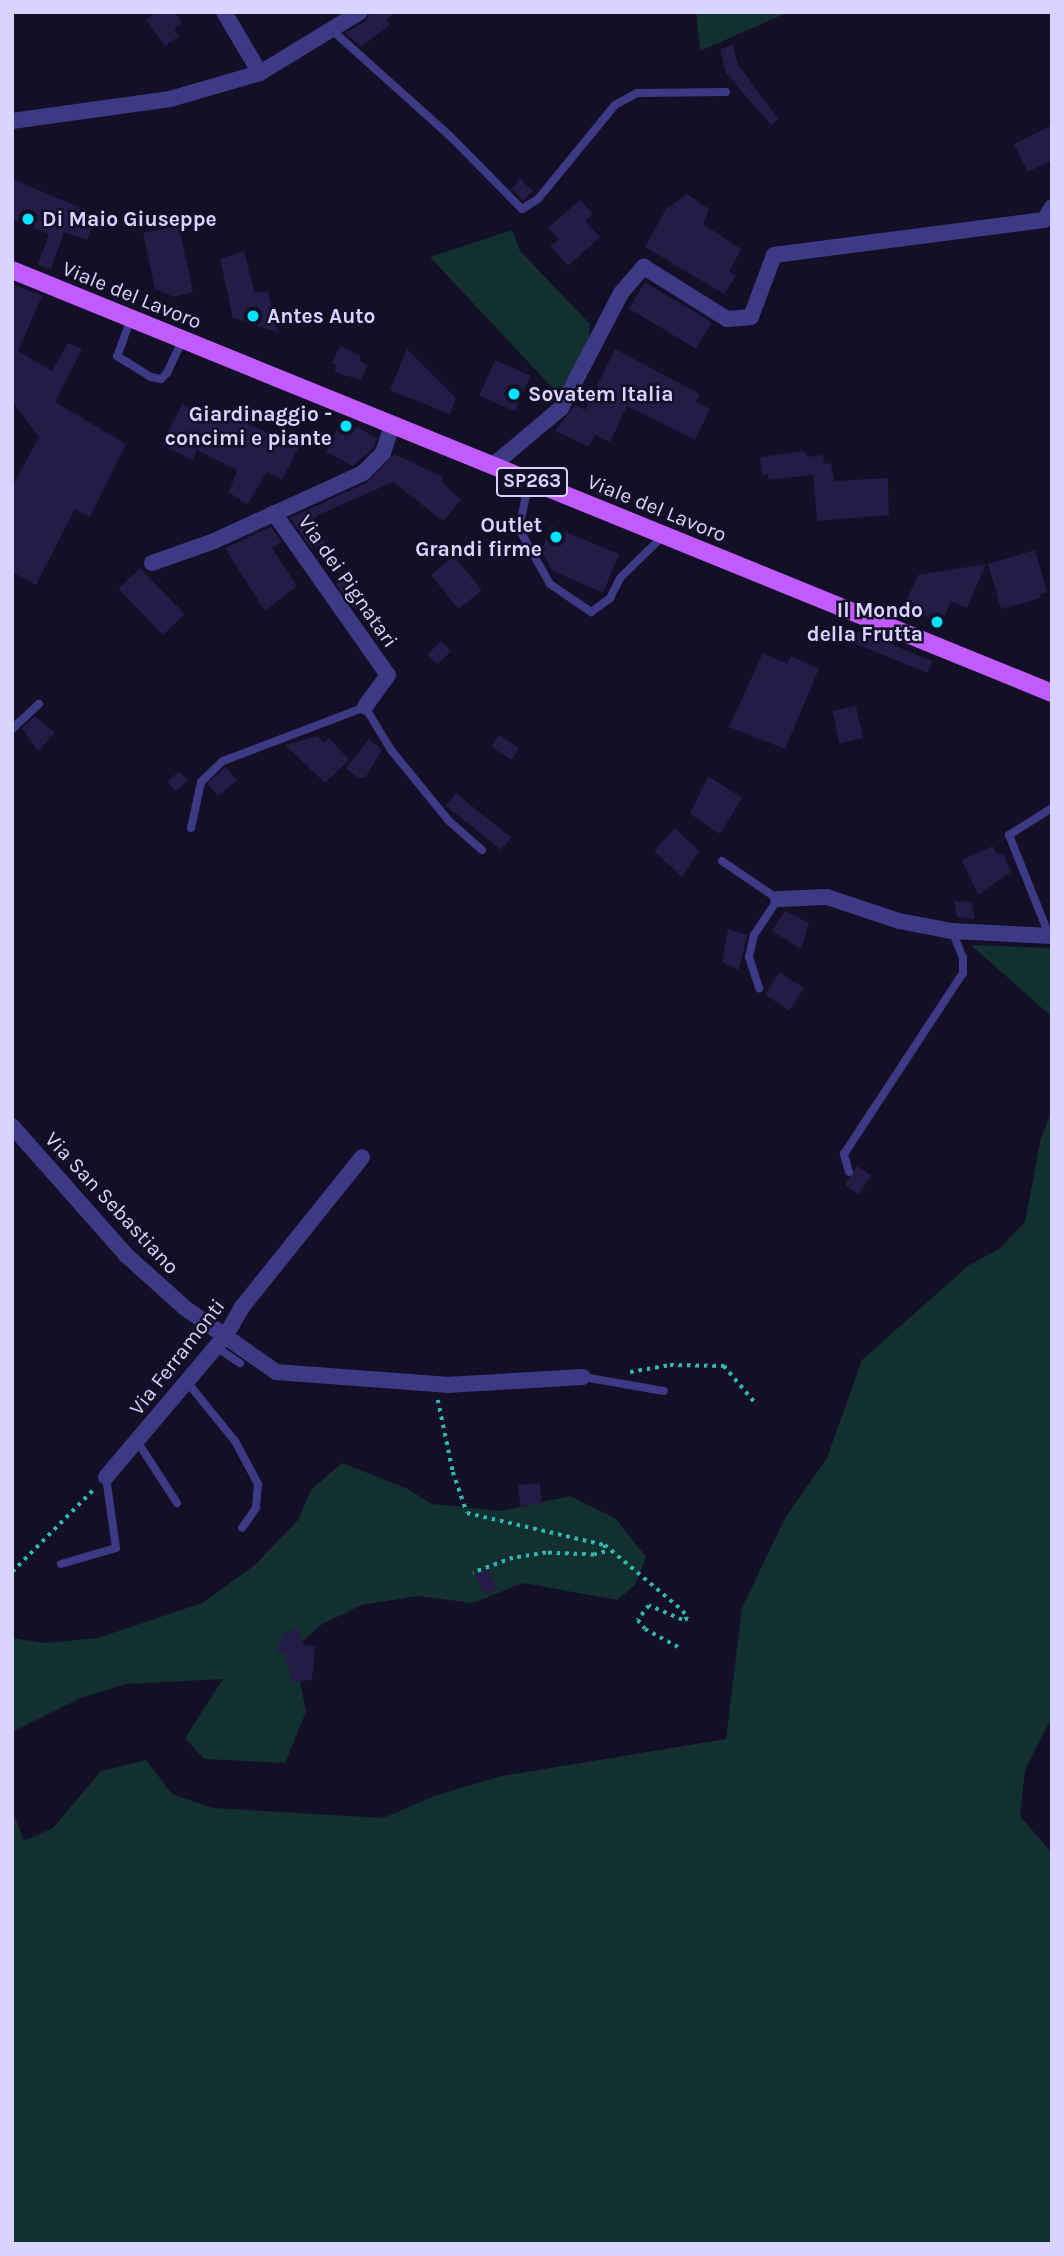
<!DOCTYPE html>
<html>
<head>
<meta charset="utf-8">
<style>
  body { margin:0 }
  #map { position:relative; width:1064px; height:2256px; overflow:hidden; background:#130f26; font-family:Karla,sans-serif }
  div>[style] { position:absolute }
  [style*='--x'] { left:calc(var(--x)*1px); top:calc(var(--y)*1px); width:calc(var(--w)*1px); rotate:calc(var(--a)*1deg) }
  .green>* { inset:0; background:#12302f }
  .building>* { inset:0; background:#241b47; transform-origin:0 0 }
  .path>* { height:3.5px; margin-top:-1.75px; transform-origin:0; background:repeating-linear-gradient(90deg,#2fb8b0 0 3.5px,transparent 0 8.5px) }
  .lane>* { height:8px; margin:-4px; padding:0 4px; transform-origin:4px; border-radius:4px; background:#3d3a85 }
  .street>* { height:16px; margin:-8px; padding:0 8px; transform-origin:8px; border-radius:8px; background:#3d3a85 }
  .primary>* { height:18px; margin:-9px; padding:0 9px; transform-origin:9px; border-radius:9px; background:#c25bff }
  .dots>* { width:19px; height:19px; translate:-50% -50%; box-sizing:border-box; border:4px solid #130f26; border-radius:50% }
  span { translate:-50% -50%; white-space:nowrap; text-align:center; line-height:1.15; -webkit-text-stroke:5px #130f26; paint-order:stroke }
  .shield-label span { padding:2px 5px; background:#130f26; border:2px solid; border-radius:5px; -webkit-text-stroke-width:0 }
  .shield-label { font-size:19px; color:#d9d4ff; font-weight:700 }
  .poi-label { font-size:21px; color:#d9d4ff; font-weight:700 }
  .left { translate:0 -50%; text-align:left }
  .right { translate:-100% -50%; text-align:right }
  .street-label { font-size:21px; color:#d9d4ff }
  .frame { position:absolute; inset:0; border:14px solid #d9d4ff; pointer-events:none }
</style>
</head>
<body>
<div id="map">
  <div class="green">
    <i style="clip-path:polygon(696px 12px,789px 12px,700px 51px)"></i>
    <i style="clip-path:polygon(512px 230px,520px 251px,590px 324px,589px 337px,559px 395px,430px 257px)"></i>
    <i style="clip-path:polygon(971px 945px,1052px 948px,1052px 1017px)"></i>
    <i style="clip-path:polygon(1052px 1110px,1052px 1717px,1025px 1770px,1020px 1816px,1052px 1853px,1052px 2244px,12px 2244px,12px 1809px,24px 1841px,53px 1828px,101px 1771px,146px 1760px,172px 1794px,213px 1808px,383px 1818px,437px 1795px,502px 1776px,726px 1739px,742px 1608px,785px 1518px,827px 1458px,862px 1360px,969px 1265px,999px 1249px,1025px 1222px,1041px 1138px)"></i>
    <i style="clip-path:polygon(342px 1463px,406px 1488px,432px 1504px,501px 1511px,570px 1496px,615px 1518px,646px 1557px,635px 1585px,617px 1600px,523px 1583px,473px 1603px,418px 1596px,362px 1605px,322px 1624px,294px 1649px,306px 1712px,285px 1763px,204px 1759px,185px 1738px,223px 1679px,126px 1684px,81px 1698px,12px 1732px,12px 1638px,45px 1643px,98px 1638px,202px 1603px,255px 1565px,298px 1520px,311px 1490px)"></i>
  </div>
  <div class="building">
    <i style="clip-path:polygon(157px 12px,175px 12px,182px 23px,174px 29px,179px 36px,165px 46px,146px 20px)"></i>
    <i style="clip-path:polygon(370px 12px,396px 12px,386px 20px,390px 25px,361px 47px,345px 33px,366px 21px)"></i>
    <i style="clip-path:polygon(733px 45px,738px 64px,778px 119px,771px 125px,726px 73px,720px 49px)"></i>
    <i style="clip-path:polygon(1052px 125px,1052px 160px,1028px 172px,1014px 144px)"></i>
    <i style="clip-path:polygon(12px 179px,72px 204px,83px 211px,79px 219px,93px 223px,87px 240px,64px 232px,51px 269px,38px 265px,49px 234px,12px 219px)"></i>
    <i style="clip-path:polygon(520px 179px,533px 191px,523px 201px,512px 189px)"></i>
    <i style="clip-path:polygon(687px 194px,709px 209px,703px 224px,741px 249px,729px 272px,736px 276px,724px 294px,645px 247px,666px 209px)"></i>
    <i style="clip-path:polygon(580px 200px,593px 214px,585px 221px,600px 237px,568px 266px,550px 246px,559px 239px,548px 228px)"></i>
    <i style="clip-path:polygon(179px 226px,193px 292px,174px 297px,155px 289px,143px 233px)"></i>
    <i style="clip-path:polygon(244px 251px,255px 293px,268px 291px,277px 332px,233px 318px,220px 259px)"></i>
    <i style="left:645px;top:282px;width:78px;height:31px;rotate:31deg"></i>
    <i style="clip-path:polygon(12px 284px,42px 296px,18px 351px,52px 371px,68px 343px,82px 349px,55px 402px,126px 444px,90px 517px,75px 509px,36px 585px,12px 572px,12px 487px,39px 437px,12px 401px)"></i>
    <i style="clip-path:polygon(340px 346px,361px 356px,359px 361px,368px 365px,361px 380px,334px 372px,337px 365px,332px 363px)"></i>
    <i style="clip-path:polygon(407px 349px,456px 398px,450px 414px,390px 390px)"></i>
    <i style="clip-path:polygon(615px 349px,700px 394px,696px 402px,710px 409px,695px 440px,627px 406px,610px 442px,595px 435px,589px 447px,555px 431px,575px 405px,585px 410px)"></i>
    <i style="left:495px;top:360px;width:39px;height:39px;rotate:24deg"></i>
    <i style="clip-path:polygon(182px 404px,211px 418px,216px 408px,298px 448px,282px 480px,267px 472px,247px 505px,229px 492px,237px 470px,197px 450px,193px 460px,162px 445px)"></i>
    <i style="clip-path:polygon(342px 419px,377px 438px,374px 447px,353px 466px,326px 452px)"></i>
    <i style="clip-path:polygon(805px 451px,806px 457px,823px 455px,824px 464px,831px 463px,834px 481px,888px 478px,889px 515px,817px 521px,813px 475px,768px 480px,768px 474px,762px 475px,760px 457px)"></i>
    <i style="clip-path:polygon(394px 454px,443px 477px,442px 482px,461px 500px,443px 521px,393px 482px,318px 515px,313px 521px,325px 543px,311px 548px,290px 518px,368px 482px)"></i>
    <i style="clip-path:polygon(551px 526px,619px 554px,603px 593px,553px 571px,541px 552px)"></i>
    <i style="clip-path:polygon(271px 527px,282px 542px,272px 548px,297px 586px,265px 611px,225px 548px)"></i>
    <i style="clip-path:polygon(1035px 550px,1047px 592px,1040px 594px,1041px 598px,1001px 609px,988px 564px)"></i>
    <i style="left:454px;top:556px;width:44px;height:30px;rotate:51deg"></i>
    <i style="clip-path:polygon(986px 564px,967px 608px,951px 601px,942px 623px,912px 611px,915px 605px,906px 601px,918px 575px)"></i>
    <i style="left:140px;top:568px;width:64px;height:30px;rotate:46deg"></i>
    <i style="clip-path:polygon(348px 576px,365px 603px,355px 610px,336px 584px)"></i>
    <i style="left:858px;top:631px;width:80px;height:13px;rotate:22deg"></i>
    <i style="left:441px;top:641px;width:14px;height:19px;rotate:45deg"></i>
    <i style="clip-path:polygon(763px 653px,787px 664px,791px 656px,819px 669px,785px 749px,729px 727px)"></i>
    <i style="left:856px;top:706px;width:33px;height:24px;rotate:78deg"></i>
    <i style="clip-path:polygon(35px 716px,55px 733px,38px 751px,22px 728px)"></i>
    <i style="left:499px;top:735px;width:24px;height:14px;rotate:33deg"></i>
    <i style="clip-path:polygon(318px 736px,324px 743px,329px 738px,349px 760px,325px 783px,285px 745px)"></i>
    <i style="clip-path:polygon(369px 739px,382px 750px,365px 778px,358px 778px,346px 768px)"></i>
    <i style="left:226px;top:767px;width:17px;height:25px;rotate:50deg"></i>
    <i style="left:179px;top:771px;width:13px;height:16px;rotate:48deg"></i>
    <i style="clip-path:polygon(708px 776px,742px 798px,720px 834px,690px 814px)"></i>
    <i style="left:456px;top:793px;width:71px;height:16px;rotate:39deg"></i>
    <i style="clip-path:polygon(675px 828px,699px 851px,682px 877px,654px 851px)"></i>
    <i style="clip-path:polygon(993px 846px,997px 855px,1003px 853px,1011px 872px,978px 895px,962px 860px)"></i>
    <i style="clip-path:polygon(954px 901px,972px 902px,975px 919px,957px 917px)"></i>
    <i style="clip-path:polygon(785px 911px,809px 923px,801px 949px,772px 931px)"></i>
    <i style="clip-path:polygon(728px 929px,747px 935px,739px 970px,722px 962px)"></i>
    <i style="left:780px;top:972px;width:29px;height:27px;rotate:34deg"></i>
    <i style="left:857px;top:1166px;width:17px;height:23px;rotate:33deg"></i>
    <i style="left:540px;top:1483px;width:21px;height:22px;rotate:85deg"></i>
    <i style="left:488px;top:1569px;width:21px;height:14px;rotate:67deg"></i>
    <i style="clip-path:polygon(297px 1628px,304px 1645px,315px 1646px,312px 1680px,292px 1682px,284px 1652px,277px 1653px,282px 1635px)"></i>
  </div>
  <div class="path">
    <i style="--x:630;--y:1372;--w:41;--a:-9.9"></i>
    <i style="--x:670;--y:1365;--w:54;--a:1.1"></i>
    <i style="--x:724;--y:1366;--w:51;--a:49.8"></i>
    <i style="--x:438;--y:1400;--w:74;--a:78.2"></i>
    <i style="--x:453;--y:1472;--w:43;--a:71.1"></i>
    <i style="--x:467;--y:1513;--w:142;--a:13.1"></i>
    <i style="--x:605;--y:1545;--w:7;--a:90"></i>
    <i style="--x:605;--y:1552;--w:11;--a:165"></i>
    <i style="--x:594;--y:1555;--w:48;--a:-177.6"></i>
    <i style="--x:546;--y:1553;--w:33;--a:171"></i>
    <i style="--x:513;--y:1558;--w:43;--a:159.4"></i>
    <i style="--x:605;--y:1545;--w:102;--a:40.2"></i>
    <i style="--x:683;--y:1611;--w:9;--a:58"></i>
    <i style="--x:688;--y:1619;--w:6;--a:171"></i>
    <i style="--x:682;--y:1620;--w:36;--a:-157"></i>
    <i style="--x:649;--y:1606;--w:18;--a:128"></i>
    <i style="--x:638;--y:1620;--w:11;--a:52"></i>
    <i style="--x:645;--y:1629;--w:42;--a:28.4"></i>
    <i style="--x:12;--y:1572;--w:117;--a:-45.3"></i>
  </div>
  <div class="lane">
    <i style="--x:333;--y:31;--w:156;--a:41.9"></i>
    <i style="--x:449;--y:135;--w:104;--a:45.4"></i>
    <i style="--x:522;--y:209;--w:19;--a:-32"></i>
    <i style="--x:538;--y:199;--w:122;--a:-50.7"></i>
    <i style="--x:615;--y:105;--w:25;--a:-29"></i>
    <i style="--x:637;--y:93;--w:89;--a:-0.6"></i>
    <i style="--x:130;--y:321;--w:37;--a:110"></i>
    <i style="--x:117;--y:356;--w:40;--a:32"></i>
    <i style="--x:151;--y:377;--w:10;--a:11"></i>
    <i style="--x:161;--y:379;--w:8;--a:-45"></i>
    <i style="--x:167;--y:373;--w:35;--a:-65"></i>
    <i style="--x:529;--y:481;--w:49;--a:101.8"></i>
    <i style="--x:519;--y:529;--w:63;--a:60.6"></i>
    <i style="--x:550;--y:584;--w:50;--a:34.3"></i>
    <i style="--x:591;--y:612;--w:24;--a:-36"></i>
    <i style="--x:610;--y:598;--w:22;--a:-63"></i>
    <i style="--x:620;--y:578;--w:62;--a:-44.3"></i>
    <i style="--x:12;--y:729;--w:37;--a:-43"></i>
    <i style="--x:191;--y:828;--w:47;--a:-77.7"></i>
    <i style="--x:201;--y:782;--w:30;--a:-44"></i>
    <i style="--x:223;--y:761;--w:152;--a:-20.8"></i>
    <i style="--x:365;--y:707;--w:50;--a:58.8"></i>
    <i style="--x:391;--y:750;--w:92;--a:50.8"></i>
    <i style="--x:449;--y:821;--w:44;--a:41.3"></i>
    <i style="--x:722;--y:861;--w:68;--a:34.2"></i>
    <i style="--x:778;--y:899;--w:43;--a:123.7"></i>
    <i style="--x:754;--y:935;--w:23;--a:103"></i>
    <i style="--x:749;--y:957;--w:33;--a:72"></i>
    <i style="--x:1049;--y:935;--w:108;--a:-111.8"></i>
    <i style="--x:1009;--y:835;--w:51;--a:-32.1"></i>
    <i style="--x:849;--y:1172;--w:19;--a:-106"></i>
    <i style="--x:844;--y:1154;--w:217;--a:-56.7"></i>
    <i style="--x:963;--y:973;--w:15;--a:-90"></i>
    <i style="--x:963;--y:958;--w:29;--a:-112"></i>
    <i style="--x:216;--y:1347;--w:29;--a:34"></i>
    <i style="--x:583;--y:1377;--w:82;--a:9.8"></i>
    <i style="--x:187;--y:1382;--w:76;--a:50.9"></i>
    <i style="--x:235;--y:1441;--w:49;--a:61.9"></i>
    <i style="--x:258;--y:1484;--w:24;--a:95"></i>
    <i style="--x:256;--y:1508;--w:24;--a:125"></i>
    <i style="--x:137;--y:1441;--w:74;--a:57.2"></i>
    <i style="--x:61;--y:1564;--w:57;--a:-16.2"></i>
    <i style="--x:116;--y:1548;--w:72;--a:-98"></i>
  </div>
  <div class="street">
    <i style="--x:224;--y:12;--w:71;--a:59.5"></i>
    <i style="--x:12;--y:121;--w:160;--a:-7.9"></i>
    <i style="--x:170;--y:99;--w:94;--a:-16.1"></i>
    <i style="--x:260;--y:73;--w:117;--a:-31.4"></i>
    <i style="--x:492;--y:466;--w:90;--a:-40"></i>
    <i style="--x:561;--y:408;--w:130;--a:-62.4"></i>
    <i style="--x:621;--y:293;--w:35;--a:-49"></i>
    <i style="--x:644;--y:267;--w:98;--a:32.1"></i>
    <i style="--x:727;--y:319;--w:24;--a:-5"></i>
    <i style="--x:751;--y:317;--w:66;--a:-69.6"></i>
    <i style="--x:774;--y:255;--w:272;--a:-7.4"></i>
    <i style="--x:1044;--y:220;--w:15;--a:-58"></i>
    <i style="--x:274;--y:513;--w:198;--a:54.9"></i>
    <i style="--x:388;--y:675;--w:39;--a:126"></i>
    <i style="--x:152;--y:563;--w:66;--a:-19.5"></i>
    <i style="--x:214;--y:541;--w:164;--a:-24.5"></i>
    <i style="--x:363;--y:473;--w:28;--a:-45"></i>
    <i style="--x:383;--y:453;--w:28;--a:-72"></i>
    <i style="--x:778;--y:899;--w:49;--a:-2.3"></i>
    <i style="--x:827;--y:897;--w:76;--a:18.4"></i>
    <i style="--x:899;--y:921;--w:54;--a:10.7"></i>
    <i style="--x:952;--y:931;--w:100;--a:2.9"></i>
    <i style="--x:12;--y:1126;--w:172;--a:48.5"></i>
    <i style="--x:126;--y:1255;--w:79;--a:41.9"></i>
    <i style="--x:185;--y:1308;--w:111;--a:35.1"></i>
    <i style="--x:276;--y:1372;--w:171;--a:4.3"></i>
    <i style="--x:447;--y:1385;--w:136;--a:-3.4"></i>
    <i style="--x:106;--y:1477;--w:186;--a:-49.8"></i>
    <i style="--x:226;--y:1335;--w:32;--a:-60"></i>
    <i style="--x:242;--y:1307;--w:192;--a:-51.3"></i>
  </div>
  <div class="primary">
    <i style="--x:12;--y:270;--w:1123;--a:22.13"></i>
  </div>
  <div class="dots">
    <i style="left:28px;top:219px;background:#00e5ff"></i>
    <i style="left:253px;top:316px;background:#00e5ff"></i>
    <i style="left:514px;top:394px;background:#00e5ff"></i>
    <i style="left:346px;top:426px;background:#00e5ff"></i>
    <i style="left:556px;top:537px;background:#00e5ff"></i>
    <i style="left:937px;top:622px;background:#00e5ff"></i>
  </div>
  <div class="shield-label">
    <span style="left:532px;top:482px">SP263</span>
  </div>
  <div class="poi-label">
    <span class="left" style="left:42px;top:219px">Di Maio Giuseppe</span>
    <span class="left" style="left:267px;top:316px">Antes Auto</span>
    <span class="left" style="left:528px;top:394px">Sovatem Italia</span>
    <span class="right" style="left:332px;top:426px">Giardinaggio -<br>concimi e piante</span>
    <span class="right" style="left:542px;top:537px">Outlet<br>Grandi firme</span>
    <span class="right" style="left:923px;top:622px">Il Mondo<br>della Frutta</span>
  </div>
  <div class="street-label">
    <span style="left:132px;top:295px;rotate:22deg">Viale del Lavoro</span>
    <span style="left:657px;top:508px;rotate:22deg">Viale del Lavoro</span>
    <span style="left:348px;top:581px;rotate:55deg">Via dei Pignatari</span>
    <span style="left:112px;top:1203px;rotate:47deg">Via San Sebastiano</span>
    <span style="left:177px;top:1357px;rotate:-52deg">Via Ferramonti</span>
  </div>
  <div class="frame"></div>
</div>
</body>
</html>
